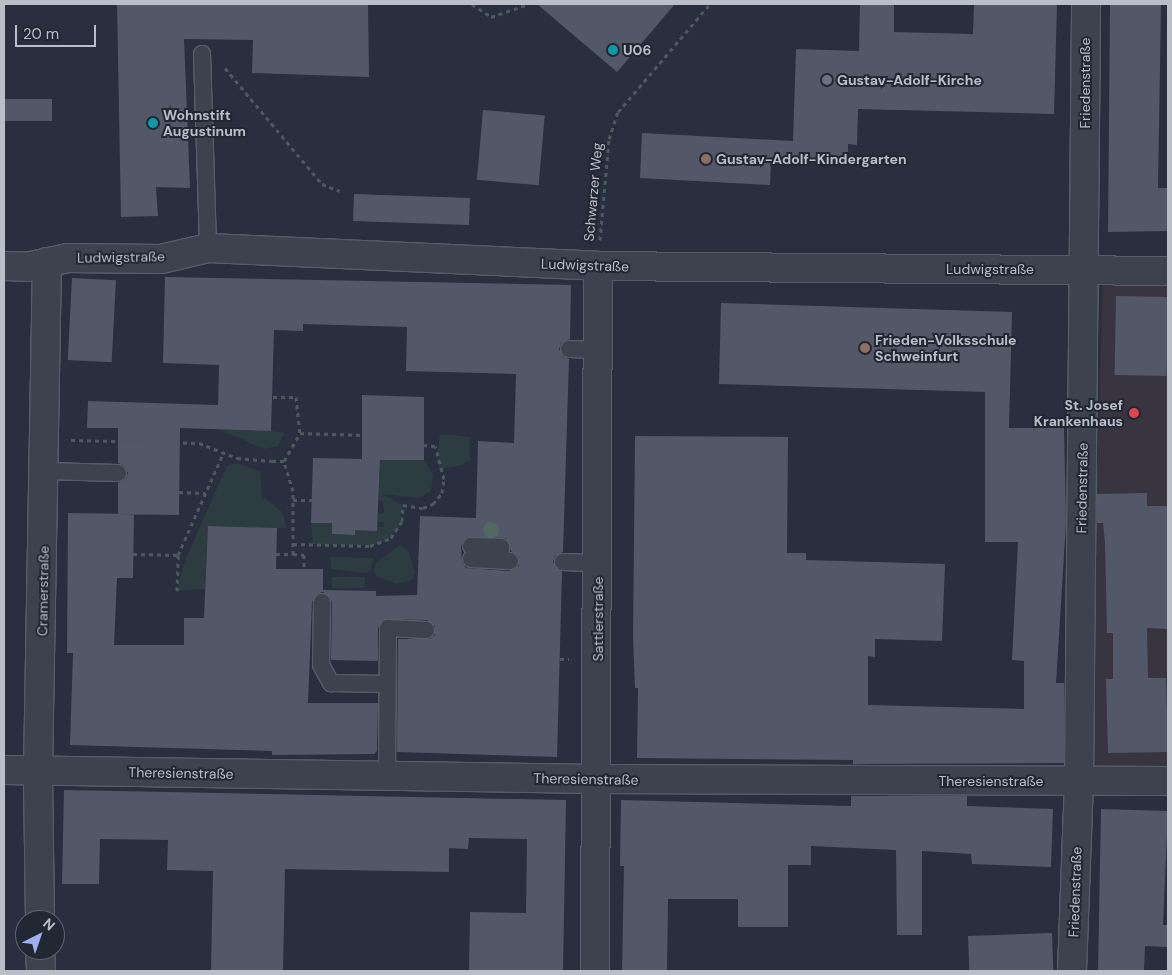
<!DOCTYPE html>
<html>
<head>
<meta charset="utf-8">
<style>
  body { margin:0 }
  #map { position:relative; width:1172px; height:975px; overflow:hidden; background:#2a2f3f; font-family:"DM Sans",sans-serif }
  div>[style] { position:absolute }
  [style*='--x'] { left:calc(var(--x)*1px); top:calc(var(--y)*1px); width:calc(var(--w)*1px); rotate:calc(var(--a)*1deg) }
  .medical>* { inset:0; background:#383541 }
  .green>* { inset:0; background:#2d3c41; transform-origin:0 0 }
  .building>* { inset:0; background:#535869; transform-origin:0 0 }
  .path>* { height:3px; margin-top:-1.5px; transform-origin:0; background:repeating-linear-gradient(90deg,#4c595f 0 4px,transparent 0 8px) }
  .roads { filter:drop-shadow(1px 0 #585d69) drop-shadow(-1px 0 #585d69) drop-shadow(0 1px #585d69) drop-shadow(0 -1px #585d69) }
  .service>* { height:16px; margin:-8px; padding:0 8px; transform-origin:8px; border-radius:8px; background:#3d424f }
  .minor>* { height:28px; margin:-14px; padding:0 14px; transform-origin:14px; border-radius:14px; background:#3d424f }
  .trees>* { width:16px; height:16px; margin:-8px; border-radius:50%; background:#536863 }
  .dots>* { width:14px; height:14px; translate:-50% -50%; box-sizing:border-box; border:2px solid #222734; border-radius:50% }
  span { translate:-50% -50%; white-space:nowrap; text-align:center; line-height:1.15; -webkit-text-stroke:4px #222734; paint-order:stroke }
  .poi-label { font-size:14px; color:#babec9; font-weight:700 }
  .left { translate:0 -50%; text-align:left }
  .right { translate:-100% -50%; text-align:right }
  .street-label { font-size:14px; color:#babec9 }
  .frame { position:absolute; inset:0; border:5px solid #babec9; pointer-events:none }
  .north { position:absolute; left:15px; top:910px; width:50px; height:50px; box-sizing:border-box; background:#222734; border:1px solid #5f6370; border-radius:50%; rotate:41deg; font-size:14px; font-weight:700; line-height:20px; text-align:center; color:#babec9 }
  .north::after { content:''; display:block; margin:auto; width:18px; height:22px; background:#9dafec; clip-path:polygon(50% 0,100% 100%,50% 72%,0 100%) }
  .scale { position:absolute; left:15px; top:25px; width:81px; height:22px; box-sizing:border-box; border:2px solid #babec9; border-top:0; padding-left:6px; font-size:15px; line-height:18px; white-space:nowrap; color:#babec9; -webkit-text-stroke:4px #222734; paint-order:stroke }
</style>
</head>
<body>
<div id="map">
  <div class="medical">
    <i style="clip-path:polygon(1103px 280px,1168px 280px,1168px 774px,1088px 774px)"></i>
  </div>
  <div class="green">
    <i style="clip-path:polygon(218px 429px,271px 431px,284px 433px,278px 446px,264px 449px)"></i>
    <i style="clip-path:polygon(440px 434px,470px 437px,470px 460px,462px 465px,440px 469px,437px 461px)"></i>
    <i style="clip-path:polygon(380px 460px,424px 460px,433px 475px,431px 491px,419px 498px,381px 494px,403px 505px,398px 530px,386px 541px,370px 546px,313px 544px,311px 523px,332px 523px,332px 534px,355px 535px,355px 527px,377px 531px,377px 527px,384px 527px,384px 522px,378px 522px,378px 514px,384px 513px,383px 501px,379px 500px)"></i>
    <i style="clip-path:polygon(238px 463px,260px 472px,262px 496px,282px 512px,287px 528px,208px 526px,205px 589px,177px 591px,184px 563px,225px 470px,228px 465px)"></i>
    <i style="clip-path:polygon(400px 545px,408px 550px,415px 573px,412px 580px,397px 584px,378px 577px,374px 572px,376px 562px)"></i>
    <i style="clip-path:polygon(331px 557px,374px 558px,370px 571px,365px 573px,331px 569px)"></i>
    <i style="left:332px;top:577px;width:33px;height:11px"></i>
  </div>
  <div class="building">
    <i style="clip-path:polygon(117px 4px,368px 4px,369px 77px,252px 73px,253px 40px,184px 39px,190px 188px,156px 187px,158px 216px,121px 217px)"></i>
    <i style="clip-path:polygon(537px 4px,675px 4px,617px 72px)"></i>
    <i style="clip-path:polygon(860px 4px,894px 4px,894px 32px,973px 34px,974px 4px,1057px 4px,1054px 114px,858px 109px,857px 145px,848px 144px,848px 164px,771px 162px,770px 185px,640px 178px,642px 133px,793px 141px,796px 49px,859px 51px)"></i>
    <i style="clip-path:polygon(1110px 4px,1161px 5px,1158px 188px,1168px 188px,1168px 231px,1108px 232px)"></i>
    <i style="left:4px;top:99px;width:48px;height:22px"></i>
    <i style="left:483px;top:110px;width:62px;height:70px;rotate:5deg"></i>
    <i style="left:354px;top:194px;width:116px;height:27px;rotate:2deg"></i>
    <i style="clip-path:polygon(evenodd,165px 277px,571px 285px,570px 339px,561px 343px,559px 349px,563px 357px,569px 359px,563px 552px,555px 556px,553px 562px,562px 572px,557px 757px,397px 752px,398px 639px,430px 639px,435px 635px,435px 626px,427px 620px,384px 619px,378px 628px,378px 661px,331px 660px,332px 602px,330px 597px,323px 592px,317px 594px,312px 602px,308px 703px,378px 703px,377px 751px,374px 754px,272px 755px,272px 751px,70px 745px,73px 653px,67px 653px,68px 513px,134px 514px,133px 578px,117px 578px,114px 645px,184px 645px,184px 618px,204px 618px,208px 526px,277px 528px,276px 569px,323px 569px,323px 590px,376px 591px,376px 596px,417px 595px,420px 516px,476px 518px,478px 441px,514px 443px,516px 374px,406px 371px,407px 327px,303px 324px,303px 331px,274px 330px,271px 431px,180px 428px,179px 515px,118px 514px,118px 483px,126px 479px,128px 473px,124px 465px,118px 463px,118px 428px,87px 428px,88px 401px,218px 405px,219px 365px,163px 363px,165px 277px,467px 537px,506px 538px,511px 551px,519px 557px,519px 566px,509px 571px,466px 568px,462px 563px,461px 546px,467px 537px)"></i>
    <i style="left:72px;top:278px;width:44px;height:82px;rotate:3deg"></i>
    <i style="left:1116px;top:296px;width:52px;height:79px;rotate:1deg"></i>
    <i style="clip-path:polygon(721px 303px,1012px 312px,1009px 428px,1064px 428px,1066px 523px,1056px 683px,1064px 683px,1064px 763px,853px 764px,853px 760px,637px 758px,638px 688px,635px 688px,633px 638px,635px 436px,788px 437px,787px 553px,806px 553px,806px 560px,945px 564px,942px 641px,875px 639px,875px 657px,868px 656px,868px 705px,1024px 709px,1024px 661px,1012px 660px,1018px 542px,985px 542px,985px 392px,719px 384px)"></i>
    <i style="clip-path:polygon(362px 395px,424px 397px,424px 460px,380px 460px,377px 531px,355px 530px,355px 535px,332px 534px,332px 523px,311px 523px,313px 458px,362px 459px)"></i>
    <i style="clip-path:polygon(1147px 493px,1147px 506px,1168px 506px,1168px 629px,1147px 628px,1148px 678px,1166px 678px,1168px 752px,1108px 753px,1106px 679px,1113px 679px,1113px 633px,1107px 633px,1105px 542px,1103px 523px,1097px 523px,1097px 494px)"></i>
    <i style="clip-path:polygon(64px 790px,566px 800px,563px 971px,469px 971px,470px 912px,526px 913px,527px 839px,469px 838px,468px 849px,449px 848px,449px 872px,285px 869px,283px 971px,211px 971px,213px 871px,167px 870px,168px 840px,100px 839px,99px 884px,62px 884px)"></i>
    <i style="clip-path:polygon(851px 796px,967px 796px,967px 806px,1053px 809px,1051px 867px,972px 864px,971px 854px,922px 851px,922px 935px,897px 935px,896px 850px,811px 846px,811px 865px,788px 865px,788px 927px,738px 927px,738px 899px,668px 899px,667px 971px,622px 971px,624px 866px,620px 866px,621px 800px,851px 806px)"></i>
    <i style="clip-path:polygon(1101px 809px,1168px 811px,1163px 925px,1168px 925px,1168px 947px,1145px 946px,1144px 971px,1098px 971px)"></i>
    <i style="left:1052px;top:933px;width:38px;height:84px;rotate:88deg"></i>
  </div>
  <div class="path">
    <i style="--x:472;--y:4;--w:23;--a:34"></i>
    <i style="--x:491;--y:17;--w:39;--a:-19"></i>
    <i style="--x:225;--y:68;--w:151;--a:50.1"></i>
    <i style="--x:322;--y:184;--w:19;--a:21"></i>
    <i style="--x:600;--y:240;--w:101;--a:-84.9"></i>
    <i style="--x:609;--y:139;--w:28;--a:-72"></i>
    <i style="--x:618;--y:112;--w:142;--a:-49.6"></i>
    <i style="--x:273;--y:397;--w:23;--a:0"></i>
    <i style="--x:296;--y:397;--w:36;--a:84"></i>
    <i style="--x:71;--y:440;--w:128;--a:1.3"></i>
    <i style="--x:199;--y:443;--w:41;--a:21.5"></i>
    <i style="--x:237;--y:458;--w:35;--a:5"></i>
    <i style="--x:272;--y:461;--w:12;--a:0"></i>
    <i style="--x:284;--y:461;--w:32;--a:-60"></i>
    <i style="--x:300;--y:433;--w:62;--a:1.8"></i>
    <i style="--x:179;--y:492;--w:26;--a:2"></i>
    <i style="--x:293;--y:500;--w:19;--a:0"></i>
    <i style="--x:293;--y:544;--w:77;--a:1.5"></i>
    <i style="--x:370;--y:546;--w:22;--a:-21"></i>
    <i style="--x:391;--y:538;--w:20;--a:-57"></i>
    <i style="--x:402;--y:521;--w:16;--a:-86"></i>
    <i style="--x:403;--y:505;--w:20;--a:9"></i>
    <i style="--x:423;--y:508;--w:11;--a:-22"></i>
    <i style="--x:433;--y:504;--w:14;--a:-51"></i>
    <i style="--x:442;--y:493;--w:14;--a:-82"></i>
    <i style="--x:444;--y:479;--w:34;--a:-105"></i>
    <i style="--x:435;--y:446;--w:11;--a:-175"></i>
    <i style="--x:133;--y:554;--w:45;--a:1.3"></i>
    <i style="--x:276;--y:554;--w:17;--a:0"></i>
    <i style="--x:293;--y:554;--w:63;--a:-90"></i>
    <i style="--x:293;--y:491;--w:31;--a:-107"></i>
    <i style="--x:293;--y:554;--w:11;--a:5"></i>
    <i style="--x:304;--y:555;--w:33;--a:90"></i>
    <i style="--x:177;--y:591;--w:36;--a:-88"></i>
    <i style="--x:178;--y:555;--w:111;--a:-66"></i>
    <i style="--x:560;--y:659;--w:9;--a:0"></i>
  </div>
  <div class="roads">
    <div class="service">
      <i style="--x:202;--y:54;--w:194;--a:88.2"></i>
      <i style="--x:569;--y:349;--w:29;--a:2"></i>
      <i style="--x:45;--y:471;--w:73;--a:1.6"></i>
      <i style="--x:471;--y:546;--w:30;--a:2"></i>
      <i style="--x:501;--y:547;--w:13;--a:94"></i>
      <i style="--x:471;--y:559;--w:39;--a:3"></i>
      <i style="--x:563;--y:562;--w:35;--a:2"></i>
      <i style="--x:322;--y:602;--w:63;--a:90.9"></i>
      <i style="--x:321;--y:665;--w:21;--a:61"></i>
      <i style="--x:331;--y:683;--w:56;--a:1"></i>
      <i style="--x:387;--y:776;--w:148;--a:-89.6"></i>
      <i style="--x:388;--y:628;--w:38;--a:3"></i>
    </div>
    <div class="minor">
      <i style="--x:4;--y:266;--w:23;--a:2"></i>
      <i style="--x:27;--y:267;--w:42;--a:-12.4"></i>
      <i style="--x:68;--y:258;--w:93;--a:0.6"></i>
      <i style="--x:161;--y:259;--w:48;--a:-13.2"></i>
      <i style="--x:208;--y:248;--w:390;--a:2.6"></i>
      <i style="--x:598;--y:266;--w:570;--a:0.5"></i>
      <i style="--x:4;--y:770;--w:594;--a:0.87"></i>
      <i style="--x:598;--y:779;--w:570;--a:0.2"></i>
      <i style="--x:40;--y:920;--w:149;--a:-90.8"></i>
      <i style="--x:38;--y:771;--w:509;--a:-88.99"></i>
      <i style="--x:40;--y:950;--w:21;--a:87"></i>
      <i style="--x:595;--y:971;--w:705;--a:-89.76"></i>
      <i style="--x:1072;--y:971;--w:190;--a:-87.9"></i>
      <i style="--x:1079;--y:781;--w:777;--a:-89.48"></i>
    </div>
  </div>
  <div class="trees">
    <i style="left:491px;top:530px"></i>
  </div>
  <div class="dots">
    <i style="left:613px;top:50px;background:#0f9aa8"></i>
    <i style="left:827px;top:80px;background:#6b7280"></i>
    <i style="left:153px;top:123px;background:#0f9aa8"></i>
    <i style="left:706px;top:159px;background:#8d6e63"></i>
    <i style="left:865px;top:348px;background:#8d6e63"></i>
    <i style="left:1134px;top:413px;background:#e0444e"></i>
  </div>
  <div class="poi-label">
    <span class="left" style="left:623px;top:50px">U06</span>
    <span class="left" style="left:837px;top:80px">Gustav-Adolf-Kirche</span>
    <span class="left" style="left:163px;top:123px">Wohnstift<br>Augustinum</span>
    <span class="left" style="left:716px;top:159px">Gustav-Adolf-Kindergarten</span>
    <span class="left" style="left:875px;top:348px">Frieden-Volksschule<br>Schweinfurt</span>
    <span class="right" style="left:1123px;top:413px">St. Josef<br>Krankenhaus</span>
  </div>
  <div class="street-label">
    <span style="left:1085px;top:83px;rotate:-90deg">Friedenstraße</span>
    <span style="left:593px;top:192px;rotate:-85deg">Schwarzer Weg</span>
    <span style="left:121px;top:257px;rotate:-1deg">Ludwigstraße</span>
    <span style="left:585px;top:265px;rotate:2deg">Ludwigstraße</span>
    <span style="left:990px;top:269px">Ludwigstraße</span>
    <span style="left:1082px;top:488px;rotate:-89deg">Friedenstraße</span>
    <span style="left:43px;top:591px;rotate:-89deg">Cramerstraße</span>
    <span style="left:598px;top:619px;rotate:-90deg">Sattlerstraße</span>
    <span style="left:181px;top:773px;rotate:1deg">Theresienstraße</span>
    <span style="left:586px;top:779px;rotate:1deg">Theresienstraße</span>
    <span style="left:991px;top:781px">Theresienstraße</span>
    <span style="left:1075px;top:892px;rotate:-88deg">Friedenstraße</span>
  </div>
  <div class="frame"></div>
  <div class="north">N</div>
  <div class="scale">20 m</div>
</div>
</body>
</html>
